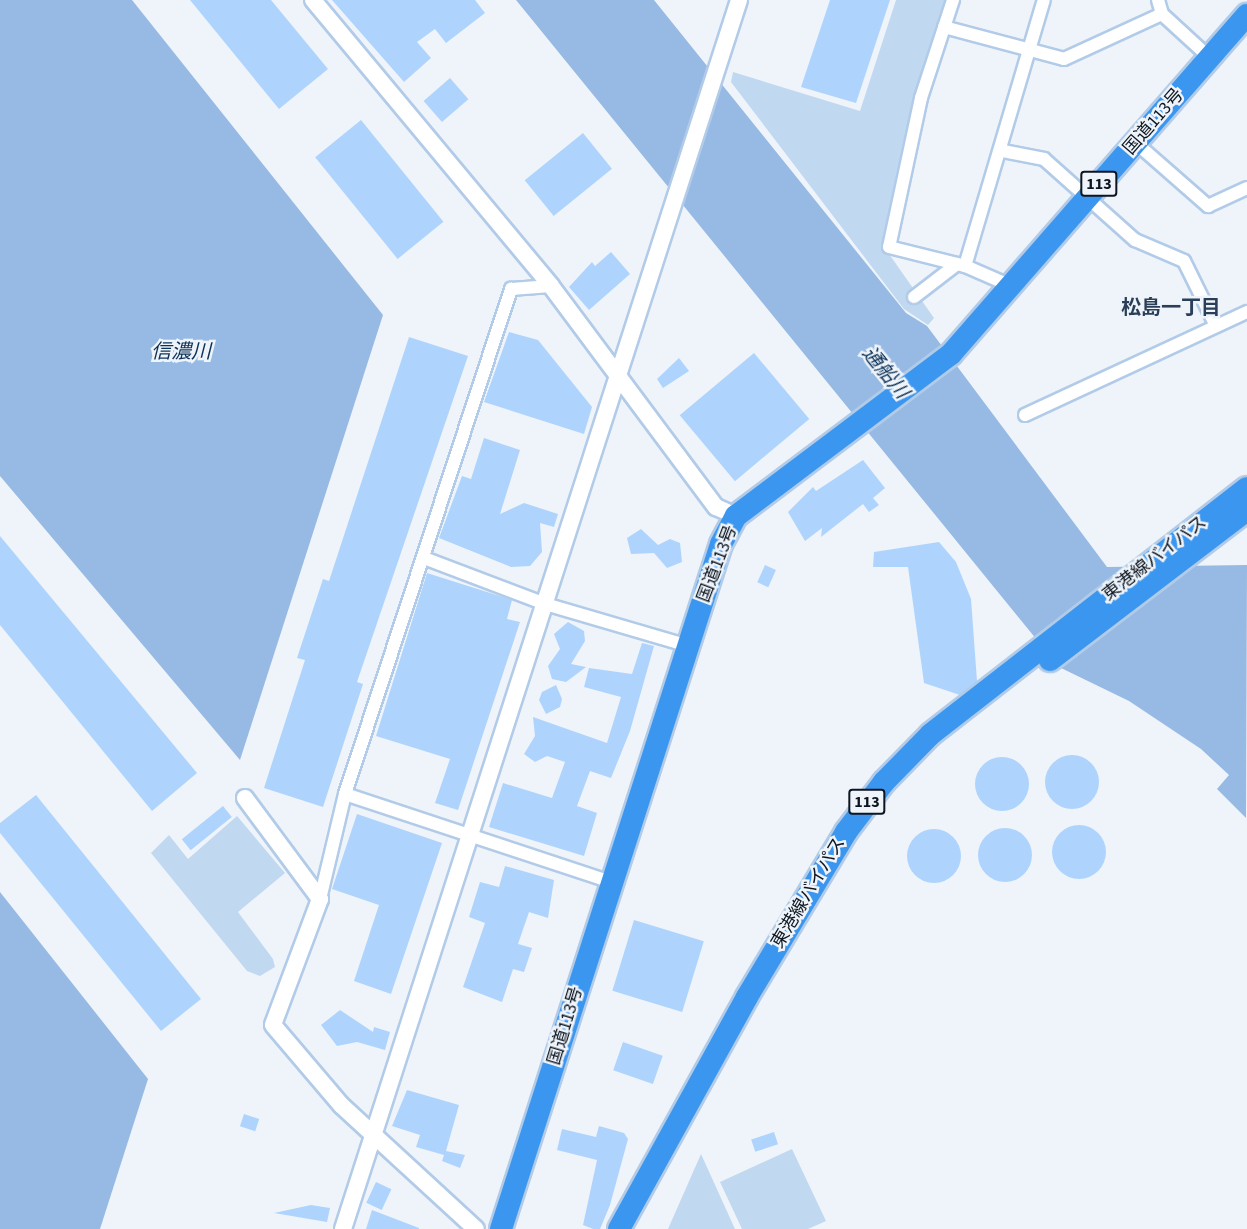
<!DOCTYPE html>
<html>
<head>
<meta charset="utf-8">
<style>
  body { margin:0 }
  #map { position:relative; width:1247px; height:1229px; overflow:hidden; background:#eff4fa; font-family:"Source Sans 3","Noto Sans JP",sans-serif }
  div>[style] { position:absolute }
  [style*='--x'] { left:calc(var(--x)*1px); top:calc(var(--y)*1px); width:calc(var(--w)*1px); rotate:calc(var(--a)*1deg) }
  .green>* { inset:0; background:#c1d8f1 }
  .water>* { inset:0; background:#96bae3 }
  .building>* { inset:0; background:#aed4fd; transform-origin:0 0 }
  .round { border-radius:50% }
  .roads { filter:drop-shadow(2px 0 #b1cbe8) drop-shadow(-2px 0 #b1cbe8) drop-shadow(0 2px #b1cbe8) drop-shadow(0 -2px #b1cbe8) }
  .street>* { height:12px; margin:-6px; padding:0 6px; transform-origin:6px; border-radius:6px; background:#fff }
  .secondary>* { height:16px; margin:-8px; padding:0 8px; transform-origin:8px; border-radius:8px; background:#fff }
  .highway>* { height:22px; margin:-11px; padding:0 11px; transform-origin:11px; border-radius:11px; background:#3b96f0 }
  span { translate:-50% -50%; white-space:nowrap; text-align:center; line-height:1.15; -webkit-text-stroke:5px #eff4fa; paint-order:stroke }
  .shield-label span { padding:2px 4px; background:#eff4fa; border:2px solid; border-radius:4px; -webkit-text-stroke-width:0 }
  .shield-label { font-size:16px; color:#0d1620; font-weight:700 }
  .street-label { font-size:18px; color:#0d1620 }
  .neighbourhood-label { font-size:20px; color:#2a3f57; font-weight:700 }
  .water-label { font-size:20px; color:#0b3258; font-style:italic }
</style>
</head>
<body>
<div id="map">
  <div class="green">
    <i style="clip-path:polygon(896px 0,946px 0,916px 95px,882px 244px,934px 318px,928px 325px,904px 309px,731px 82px,733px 72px,860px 111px)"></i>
    <i style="clip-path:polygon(237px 816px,285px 873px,238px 912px,273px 959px,275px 967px,260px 976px,247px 971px,151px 853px,169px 835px,188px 859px)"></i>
    <i style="clip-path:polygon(792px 1149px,826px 1221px,808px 1229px,742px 1229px,720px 1182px)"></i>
    <i style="clip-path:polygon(701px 1154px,735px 1229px,668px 1229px)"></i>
  </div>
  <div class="water">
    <i style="clip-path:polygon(0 0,132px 0,383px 315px,240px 760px,0 476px)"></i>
    <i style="clip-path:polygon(516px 0,654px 0,906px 313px,927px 326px,1107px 567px,1247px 565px,1246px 818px,1217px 789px,1229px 775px,1201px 749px,1129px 701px,1059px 667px)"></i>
    <i style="clip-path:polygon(0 892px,148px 1079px,100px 1229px,0 1229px)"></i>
  </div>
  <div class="building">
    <i style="clip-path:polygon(190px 0,271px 0,328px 69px,279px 109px)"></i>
    <i style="clip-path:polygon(332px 0,475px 0,485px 13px,446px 43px,435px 29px,417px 42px,431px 58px,404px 82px)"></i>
    <i style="clip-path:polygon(830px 0,890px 0,856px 103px,801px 87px)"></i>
    <i style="left:450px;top:78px;width:28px;height:35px;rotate:49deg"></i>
    <i style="left:361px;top:120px;width:131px;height:59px;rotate:51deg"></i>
    <i style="left:583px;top:133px;width:46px;height:75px;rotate:51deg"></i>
    <i style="clip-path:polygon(611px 252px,630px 274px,589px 310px,569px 287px,592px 262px,595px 266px)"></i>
    <i style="clip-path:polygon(509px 332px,538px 340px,592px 407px,584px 434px,484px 402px)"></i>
    <i style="clip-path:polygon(409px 337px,468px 356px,357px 682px,363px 684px,323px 807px,264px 788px,305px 660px,297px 658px,323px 579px,329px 581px)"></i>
    <i style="left:754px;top:353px;width:86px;height:97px;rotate:50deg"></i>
    <i style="clip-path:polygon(679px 358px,689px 371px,663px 388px,657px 379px)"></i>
    <i style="clip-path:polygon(484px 438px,520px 450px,500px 514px,524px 503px,558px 514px,554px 527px,540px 523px,542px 552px,530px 566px,511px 567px,439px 538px,462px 476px,471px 479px)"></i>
    <i style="clip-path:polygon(863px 460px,885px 488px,873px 498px,879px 505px,869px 512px,863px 504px,821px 537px,822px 528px,805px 541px,788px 512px,813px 487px,816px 491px)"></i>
    <i style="clip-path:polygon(641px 529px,658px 545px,670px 539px,680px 543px,682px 562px,667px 568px,654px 553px,631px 554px,627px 538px)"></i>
    <i style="clip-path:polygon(0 536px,197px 773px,152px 811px,0 625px)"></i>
    <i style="clip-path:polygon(939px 542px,956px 562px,971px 599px,977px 681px,960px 695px,924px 683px,908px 567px,873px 567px,874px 552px)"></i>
    <i style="left:765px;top:565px;width:12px;height:19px;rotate:24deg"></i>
    <i style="clip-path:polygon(427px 573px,512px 600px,507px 619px,520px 622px,458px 810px,435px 803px,450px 759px,376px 736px)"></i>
    <i style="clip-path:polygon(568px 622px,584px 631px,585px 641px,571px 664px,586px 667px,566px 682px,552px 679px,548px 666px,560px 649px,554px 634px)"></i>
    <i style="clip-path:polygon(642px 643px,654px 646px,630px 731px,611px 778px,590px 771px,577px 806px,597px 813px,584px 856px,489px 827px,503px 783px,552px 798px,565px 762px,547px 756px,535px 762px,524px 754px,535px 736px,533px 717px,607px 743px,621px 697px,584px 687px,589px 668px,632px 674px)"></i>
    <i style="clip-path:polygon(556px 685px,562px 699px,560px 707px,546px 714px,539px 700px,542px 692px)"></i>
    <i class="round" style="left:1045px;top:755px;width:54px;height:54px"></i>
    <i class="round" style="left:975px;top:757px;width:54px;height:54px"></i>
    <i style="clip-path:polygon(36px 795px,201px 999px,161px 1031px,0 833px,0 823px)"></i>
    <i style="left:223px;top:806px;width:14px;height:53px;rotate:51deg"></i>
    <i style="clip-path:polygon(357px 814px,442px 843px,391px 994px,354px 981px,379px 905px,332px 889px)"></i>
    <i class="round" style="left:1052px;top:825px;width:54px;height:54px"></i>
    <i class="round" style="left:978px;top:828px;width:54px;height:54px"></i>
    <i class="round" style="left:907px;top:829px;width:54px;height:54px"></i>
    <i style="clip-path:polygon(505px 866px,554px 880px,548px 918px,529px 912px,518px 944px,532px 948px,524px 972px,513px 969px,502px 1002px,463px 987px,485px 923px,469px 917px,480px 882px,499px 887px)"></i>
    <i style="left:634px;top:920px;width:73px;height:74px;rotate:17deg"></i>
    <i style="clip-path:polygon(340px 1010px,373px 1032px,374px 1027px,390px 1032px,385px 1050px,357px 1042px,337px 1046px,321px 1025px)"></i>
    <i style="left:623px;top:1042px;width:42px;height:30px;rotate:19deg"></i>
    <i style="clip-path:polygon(407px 1090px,459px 1105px,446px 1151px,465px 1155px,460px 1168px,442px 1161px,444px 1155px,416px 1147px,420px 1135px,392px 1126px)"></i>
    <i style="left:244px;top:1114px;width:16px;height:13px;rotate:18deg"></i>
    <i style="clip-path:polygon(599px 1126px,624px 1133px,628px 1139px,610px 1205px,600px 1229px,593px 1229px,583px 1225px,597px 1160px,557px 1150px,562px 1129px,596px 1137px)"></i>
    <i style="left:774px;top:1132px;width:13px;height:24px;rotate:72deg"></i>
    <i style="left:376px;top:1182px;width:17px;height:23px;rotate:25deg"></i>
    <i style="clip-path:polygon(311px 1205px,330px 1208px,327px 1222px,274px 1213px)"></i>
    <i style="clip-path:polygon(372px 1210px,419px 1228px,419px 1229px,366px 1229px)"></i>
  </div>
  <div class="roads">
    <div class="street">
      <i style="--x:953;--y:0;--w:103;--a:108.1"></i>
      <i style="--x:921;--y:98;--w:152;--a:102.1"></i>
      <i style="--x:889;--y:247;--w:78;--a:14"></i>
      <i style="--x:965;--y:266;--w:50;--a:23.5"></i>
      <i style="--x:1158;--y:0;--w:15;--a:74"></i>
      <i style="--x:1162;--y:14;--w:65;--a:42.5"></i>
      <i style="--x:944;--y:27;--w:124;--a:14.9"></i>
      <i style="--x:1064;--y:59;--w:108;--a:-24.7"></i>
      <i style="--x:1136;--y:143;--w:96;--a:41.2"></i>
      <i style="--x:1208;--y:206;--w:43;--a:-24.8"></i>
      <i style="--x:1003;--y:151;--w:42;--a:11"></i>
      <i style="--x:1044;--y:159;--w:122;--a:41.7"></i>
      <i style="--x:1135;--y:240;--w:53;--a:23.2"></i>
      <i style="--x:1184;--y:261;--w:72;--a:63.8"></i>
      <i style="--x:965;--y:266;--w:277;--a:-73.5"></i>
      <i style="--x:914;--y:297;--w:54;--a:-37.5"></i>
      <i style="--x:1025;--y:415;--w:245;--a:-24.9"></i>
      <i style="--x:424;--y:558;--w:129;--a:20.8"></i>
      <i style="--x:545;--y:604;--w:150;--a:16.3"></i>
      <i style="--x:345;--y:794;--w:280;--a:18.3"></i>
      <i style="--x:320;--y:899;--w:108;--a:-76.6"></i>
      <i style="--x:345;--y:794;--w:532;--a:-71.8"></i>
      <i style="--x:511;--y:289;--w:40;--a:-4.3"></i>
    </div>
    <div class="secondary">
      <i style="--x:313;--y:0;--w:372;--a:50.2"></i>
      <i style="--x:551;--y:286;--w:276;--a:53.3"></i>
      <i style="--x:716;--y:507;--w:22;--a:24"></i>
      <i style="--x:245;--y:798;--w:126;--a:53.4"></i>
      <i style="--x:320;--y:899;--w:134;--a:110.5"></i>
      <i style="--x:273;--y:1025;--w:105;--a:49.6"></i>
      <i style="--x:341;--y:1105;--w:183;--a:42.6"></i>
      <i style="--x:343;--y:1229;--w:1291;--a:-72.14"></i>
    </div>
    <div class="highway">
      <i style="--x:1050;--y:660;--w:248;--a:-37.3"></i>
      <i style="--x:501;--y:1229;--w:719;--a:-72.19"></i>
      <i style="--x:721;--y:544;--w:32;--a:-62"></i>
      <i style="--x:736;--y:516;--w:269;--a:-37"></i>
      <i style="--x:951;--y:354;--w:450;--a:-48.9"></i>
      <i style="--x:619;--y:1229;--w:265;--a:-61.1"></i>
      <i style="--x:747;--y:997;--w:192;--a:-59"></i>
      <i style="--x:846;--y:832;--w:63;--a:-52.8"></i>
      <i style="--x:884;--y:782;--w:67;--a:-45.6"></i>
      <i style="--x:931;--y:734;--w:400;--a:-37.9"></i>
    </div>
  </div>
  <div class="shield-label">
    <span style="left:1099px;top:184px">113</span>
    <span style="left:867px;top:802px">113</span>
  </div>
  <div class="street-label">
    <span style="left:1154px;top:122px;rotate:-49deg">国道113号</span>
    <span style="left:1155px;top:559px;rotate:-38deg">東港線バイパス</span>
    <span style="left:718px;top:564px;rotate:-69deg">国道113号</span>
    <span style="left:809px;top:893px;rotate:-59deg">東港線バイパス</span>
    <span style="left:566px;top:1026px;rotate:-73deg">国道113号</span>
  </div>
  <div class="neighbourhood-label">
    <span style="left:1171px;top:308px">松島一丁目</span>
  </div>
  <div class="water-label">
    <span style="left:181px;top:352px">信濃川</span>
    <span style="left:885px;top:373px;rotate:51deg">通船川</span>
  </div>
</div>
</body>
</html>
